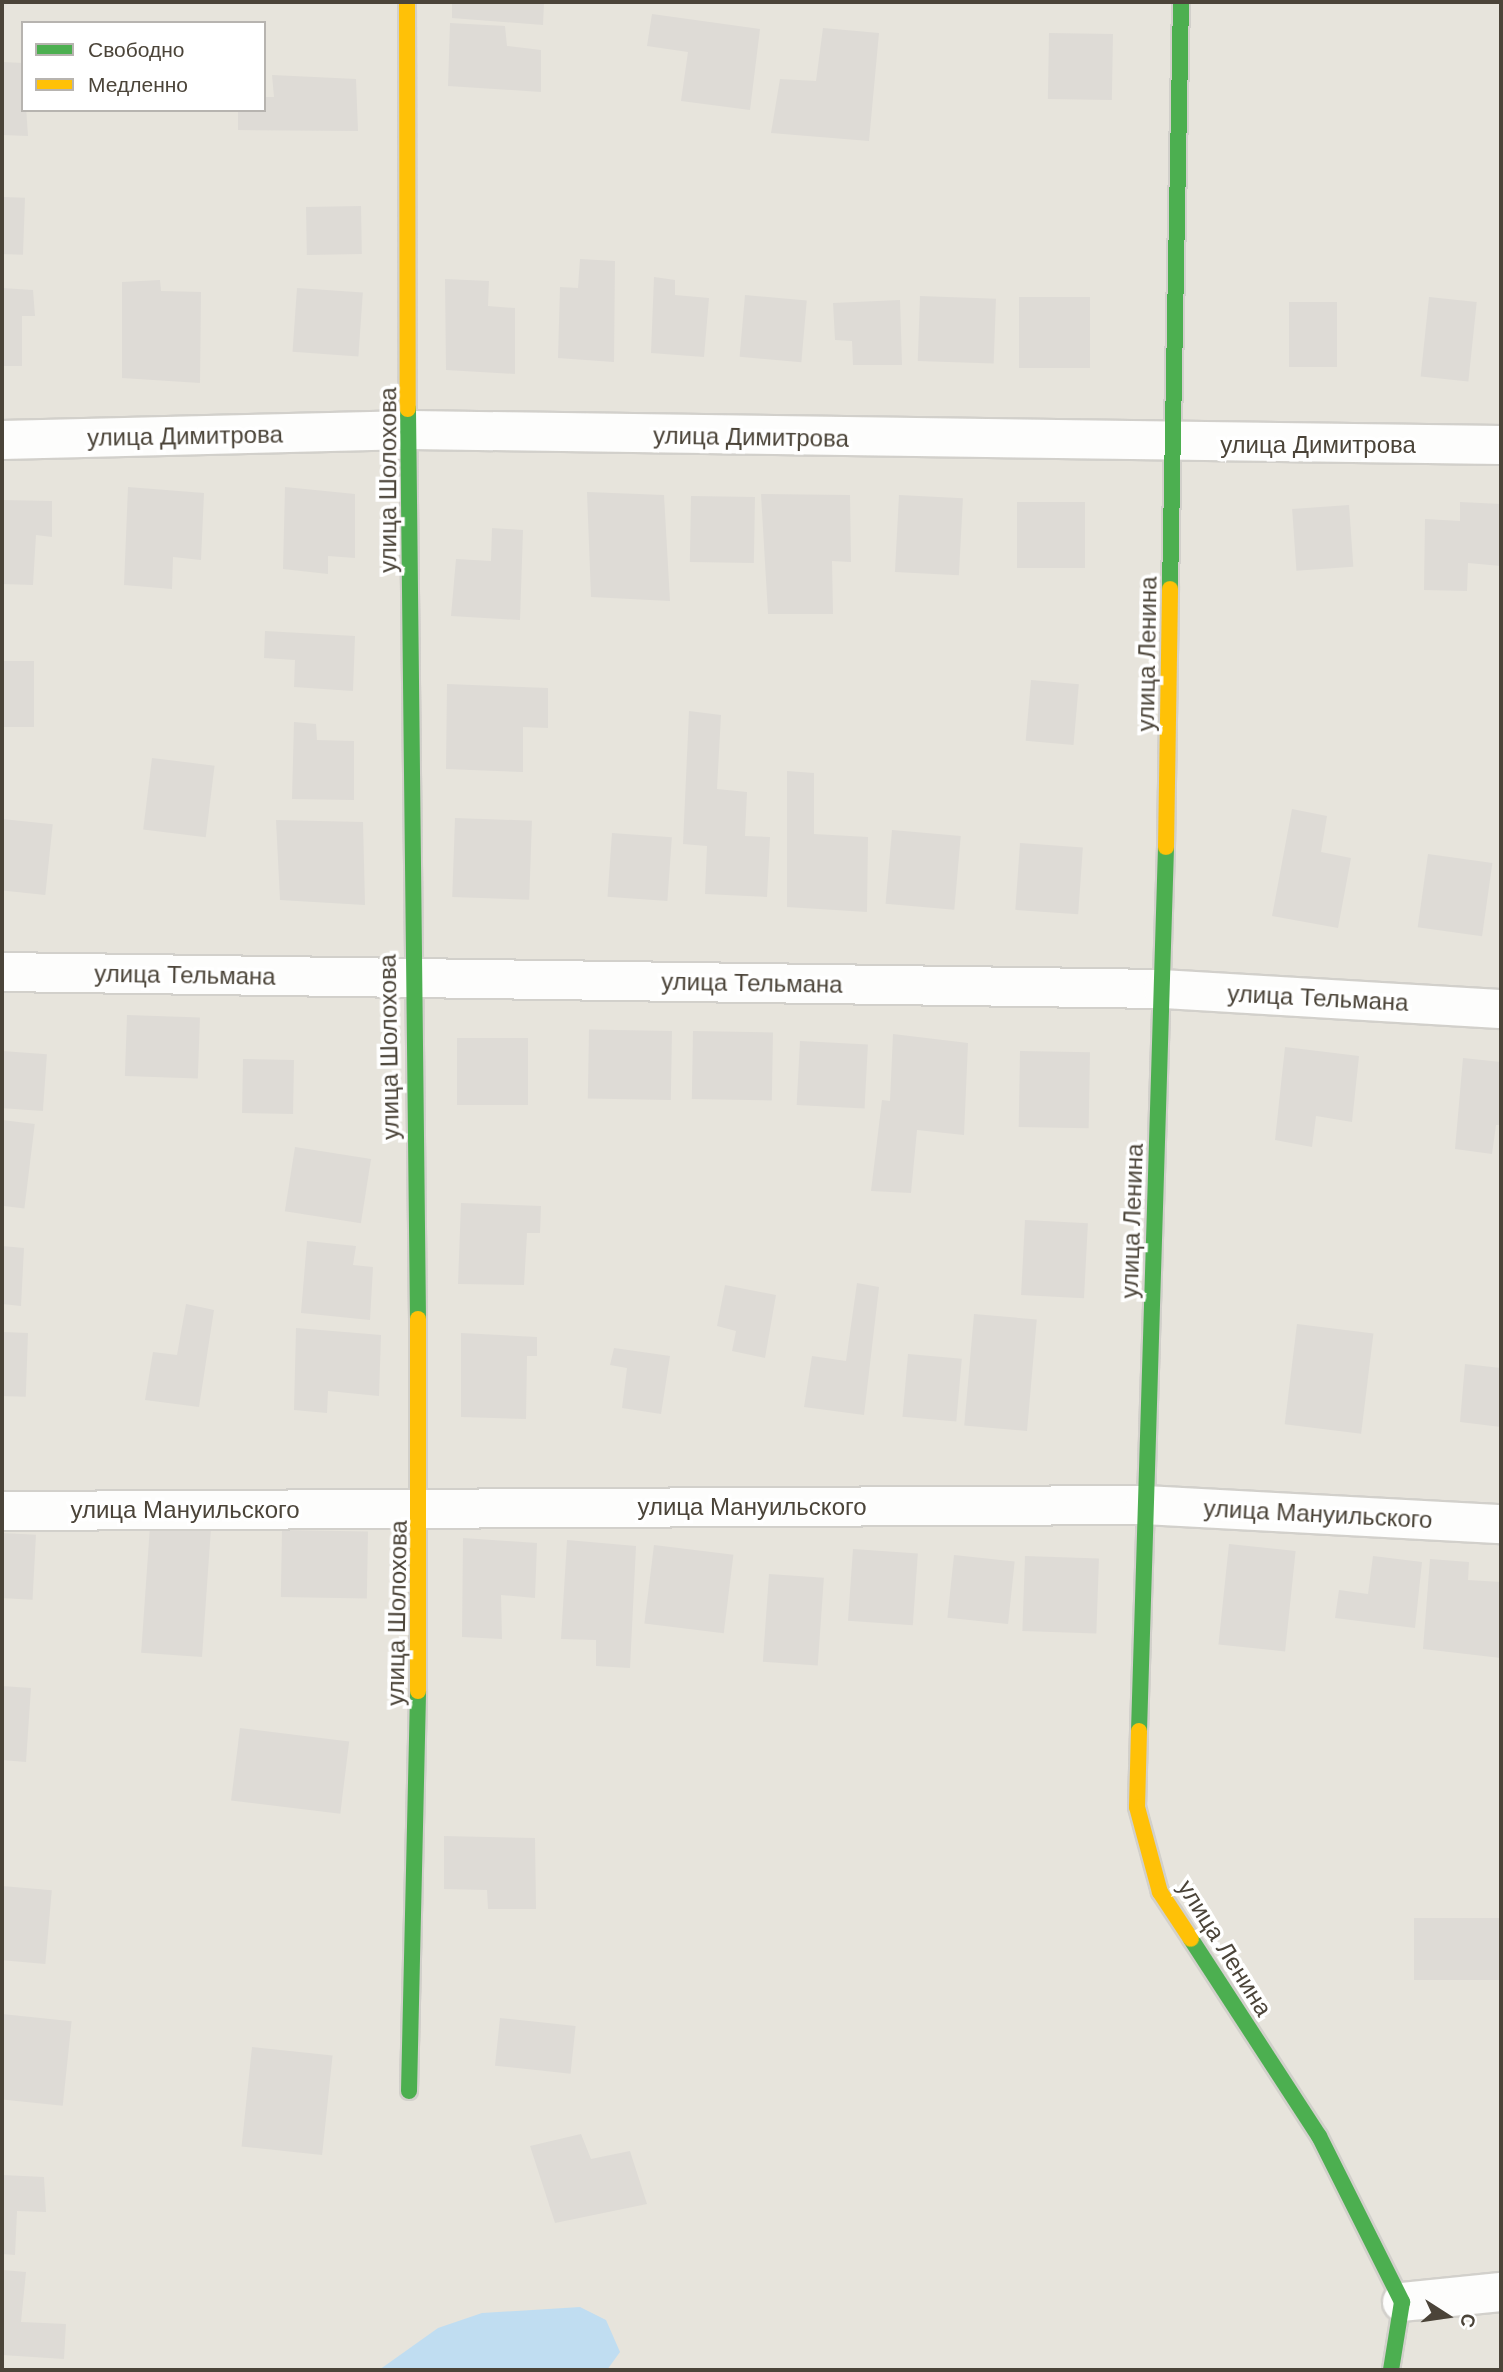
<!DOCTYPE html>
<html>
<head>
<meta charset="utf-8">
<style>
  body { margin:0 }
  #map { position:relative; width:1503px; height:2372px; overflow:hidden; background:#f4f2ee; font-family:Arial,sans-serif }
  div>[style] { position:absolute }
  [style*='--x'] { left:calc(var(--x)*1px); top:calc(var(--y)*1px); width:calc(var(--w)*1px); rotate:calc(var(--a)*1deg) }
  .residential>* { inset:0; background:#e7e4dc }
  .water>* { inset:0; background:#c0ddf1 }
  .building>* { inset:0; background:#dedbd6; transform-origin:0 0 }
  .roads { filter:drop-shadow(2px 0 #d2d0cb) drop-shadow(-2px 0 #d2d0cb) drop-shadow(0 2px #d2d0cb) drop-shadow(0 -2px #d2d0cb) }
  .street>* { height:38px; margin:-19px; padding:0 19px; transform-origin:19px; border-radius:19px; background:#fdfdfc }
  .fast>* { height:16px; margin:-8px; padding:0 8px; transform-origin:8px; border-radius:8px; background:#4caf50 }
  .slow>* { height:16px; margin:-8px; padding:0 8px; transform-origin:8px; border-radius:8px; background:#ffc107 }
  span { translate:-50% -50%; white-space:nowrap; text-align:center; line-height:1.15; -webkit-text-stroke:7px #fff; paint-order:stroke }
  .street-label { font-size:24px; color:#4b4439 }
  .frame { position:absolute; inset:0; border:4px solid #4b4439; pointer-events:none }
  .legend { position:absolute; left:21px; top:21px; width:245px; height:91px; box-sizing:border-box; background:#fff; border:2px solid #b7b4b0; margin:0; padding:9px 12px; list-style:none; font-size:21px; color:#4b4439 }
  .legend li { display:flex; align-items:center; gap:14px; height:35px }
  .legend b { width:35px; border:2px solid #b7b4b0 }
  .north { position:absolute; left:1412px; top:2281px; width:70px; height:70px; -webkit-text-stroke:5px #fff; paint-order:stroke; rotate:102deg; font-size:19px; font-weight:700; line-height:28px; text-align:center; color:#4b4439 }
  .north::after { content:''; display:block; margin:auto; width:24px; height:32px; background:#4b4439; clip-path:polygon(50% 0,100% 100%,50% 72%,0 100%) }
</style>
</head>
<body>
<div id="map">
  <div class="residential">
    <i style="clip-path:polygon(evenodd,2px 2px,1501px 2px,1501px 2370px,2px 2370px,2px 2px,23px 23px,264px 23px,264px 110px,23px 110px,23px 23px)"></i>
  </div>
  <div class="water">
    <i style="clip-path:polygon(580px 2307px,606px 2320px,620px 2352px,607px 2370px,379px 2370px,438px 2328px,482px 2313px)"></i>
  </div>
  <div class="building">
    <i style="clip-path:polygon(452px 2px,544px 2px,543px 25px,452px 18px)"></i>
    <i style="clip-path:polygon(652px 14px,760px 29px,750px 110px,681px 101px,688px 52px,647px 46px)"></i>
    <i style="clip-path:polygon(450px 23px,505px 26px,507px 46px,541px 50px,541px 92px,448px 86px)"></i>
    <i style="clip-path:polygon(823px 28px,879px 33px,869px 141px,771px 133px,780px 79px,816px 81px)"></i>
    <i style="left:1049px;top:33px;width:64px;height:66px;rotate:1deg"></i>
    <i style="clip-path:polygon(2px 62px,23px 63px,28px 136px,2px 135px)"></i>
    <i style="clip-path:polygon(272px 75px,356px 79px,358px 131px,238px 130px,238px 110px,264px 110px,264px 97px,274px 97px)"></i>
    <i style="left:2px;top:197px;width:23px;height:57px;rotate:2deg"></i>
    <i style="left:361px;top:206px;width:48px;height:55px;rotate:89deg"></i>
    <i style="clip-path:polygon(580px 259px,615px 261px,614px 362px,558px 358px,560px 287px,578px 288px)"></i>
    <i style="clip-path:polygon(654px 277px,675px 280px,675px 295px,709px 298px,704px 357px,651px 353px)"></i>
    <i style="clip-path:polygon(445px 279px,489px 281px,488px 306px,515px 308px,515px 374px,446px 370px)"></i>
    <i style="clip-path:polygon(160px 280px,161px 291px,201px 292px,200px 383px,122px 378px,122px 282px)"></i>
    <i style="clip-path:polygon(2px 288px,33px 290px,35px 316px,22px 316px,22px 366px,2px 366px)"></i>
    <i style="left:297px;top:288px;width:66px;height:64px;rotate:4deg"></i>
    <i style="left:745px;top:295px;width:62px;height:62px;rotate:5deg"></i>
    <i style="left:920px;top:296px;width:76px;height:65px;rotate:2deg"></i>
    <i style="left:1019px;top:297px;width:71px;height:71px"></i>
    <i style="left:1429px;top:297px;width:48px;height:80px;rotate:6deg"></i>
    <i style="clip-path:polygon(900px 300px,902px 365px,853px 365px,852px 341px,835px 340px,833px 303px)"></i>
    <i style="left:1289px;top:302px;width:48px;height:65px"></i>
    <i style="clip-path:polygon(128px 487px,204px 493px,201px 560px,173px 557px,172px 589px,124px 585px)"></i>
    <i style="clip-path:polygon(285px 487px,355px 494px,355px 558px,328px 556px,328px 574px,283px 569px)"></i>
    <i style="clip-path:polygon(587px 492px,664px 495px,670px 601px,591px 597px)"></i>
    <i style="clip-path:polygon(761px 494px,850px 495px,851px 562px,832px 561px,833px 614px,768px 614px)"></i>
    <i style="left:899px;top:495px;width:64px;height:77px;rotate:3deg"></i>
    <i style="left:691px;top:496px;width:64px;height:66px;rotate:1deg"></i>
    <i style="clip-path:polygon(2px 500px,52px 501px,52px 537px,36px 535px,33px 585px,2px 584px)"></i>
    <i style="left:1017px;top:502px;width:68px;height:66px"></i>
    <i style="clip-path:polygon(1460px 502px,1501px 504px,1501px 566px,1468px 563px,1467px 591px,1424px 590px,1425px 519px,1460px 521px)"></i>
    <i style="left:1349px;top:505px;width:62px;height:57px;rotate:86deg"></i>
    <i style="clip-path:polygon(492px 528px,523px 530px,520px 620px,451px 616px,456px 559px,491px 561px)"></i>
    <i style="clip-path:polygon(265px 631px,355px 636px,353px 691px,294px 687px,295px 660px,264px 658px)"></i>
    <i style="left:2px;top:661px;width:32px;height:66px"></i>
    <i style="left:1031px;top:680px;width:48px;height:61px;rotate:5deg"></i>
    <i style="clip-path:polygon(447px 684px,548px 688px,548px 728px,523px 727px,523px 772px,446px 769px)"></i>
    <i style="clip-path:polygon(689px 711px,721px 715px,717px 789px,747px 792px,745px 836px,770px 837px,767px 897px,705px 894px,707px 846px,683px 844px)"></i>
    <i style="clip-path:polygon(294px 722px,316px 724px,317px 740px,354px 741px,354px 800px,292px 799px)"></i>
    <i style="left:152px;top:758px;width:63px;height:72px;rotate:7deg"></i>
    <i style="clip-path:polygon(787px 771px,814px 773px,814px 834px,868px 837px,867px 912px,787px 907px)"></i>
    <i style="clip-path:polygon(1292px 809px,1327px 816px,1321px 852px,1351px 858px,1338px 928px,1272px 916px)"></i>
    <i style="left:455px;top:818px;width:77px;height:79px;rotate:2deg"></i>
    <i style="left:2px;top:819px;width:51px;height:71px;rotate:6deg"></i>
    <i style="clip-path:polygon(276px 820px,363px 822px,365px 905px,280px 900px)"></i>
    <i style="left:892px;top:830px;width:69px;height:74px;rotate:5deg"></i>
    <i style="left:612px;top:833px;width:60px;height:64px;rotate:4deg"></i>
    <i style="left:1020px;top:843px;width:63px;height:67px;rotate:4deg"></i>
    <i style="left:1428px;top:854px;width:65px;height:74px;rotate:8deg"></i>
    <i style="left:127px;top:1015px;width:73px;height:61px;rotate:2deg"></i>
    <i style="left:672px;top:1031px;width:69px;height:83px;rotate:91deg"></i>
    <i style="left:693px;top:1031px;width:80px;height:68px;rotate:1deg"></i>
    <i style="clip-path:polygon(893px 1034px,968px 1043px,964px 1135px,917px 1130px,911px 1193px,871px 1191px,882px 1100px,890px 1101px)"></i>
    <i style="left:457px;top:1038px;width:71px;height:67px"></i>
    <i style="left:800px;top:1041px;width:68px;height:64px;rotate:3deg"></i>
    <i style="clip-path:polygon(1285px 1047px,1359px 1056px,1352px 1122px,1316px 1116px,1312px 1147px,1275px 1140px)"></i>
    <i style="left:2px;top:1051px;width:45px;height:57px;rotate:4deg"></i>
    <i style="left:1020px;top:1051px;width:70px;height:76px;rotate:1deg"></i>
    <i style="clip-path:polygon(1463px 1058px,1501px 1062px,1501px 1125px,1496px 1125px,1492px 1154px,1455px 1149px)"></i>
    <i style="left:243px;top:1059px;width:51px;height:54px;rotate:1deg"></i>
    <i style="left:2px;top:1120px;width:33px;height:85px;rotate:7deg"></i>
    <i style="left:295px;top:1147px;width:77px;height:65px;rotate:9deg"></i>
    <i style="clip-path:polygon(461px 1203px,541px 1206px,540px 1233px,527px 1233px,524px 1285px,458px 1284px)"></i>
    <i style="left:1025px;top:1220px;width:63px;height:75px;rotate:3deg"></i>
    <i style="clip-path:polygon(307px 1241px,356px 1246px,353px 1265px,373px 1267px,370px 1320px,301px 1313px)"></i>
    <i style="clip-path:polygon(2px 1246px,24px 1248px,21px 1306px,2px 1304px)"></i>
    <i style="clip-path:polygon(857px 1283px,879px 1287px,864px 1415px,804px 1407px,812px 1356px,846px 1361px)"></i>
    <i style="clip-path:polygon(725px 1285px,776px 1295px,765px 1358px,732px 1351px,736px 1331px,717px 1326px)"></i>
    <i style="clip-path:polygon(186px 1304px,214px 1310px,199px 1407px,145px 1400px,153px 1352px,177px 1355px)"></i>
    <i style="left:974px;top:1314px;width:63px;height:112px;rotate:5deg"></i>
    <i style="left:1297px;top:1324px;width:77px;height:101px;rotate:7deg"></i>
    <i style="clip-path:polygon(296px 1328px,381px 1335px,379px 1396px,328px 1391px,327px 1413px,294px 1410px)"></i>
    <i style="left:2px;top:1332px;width:26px;height:64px;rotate:2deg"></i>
    <i style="clip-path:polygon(461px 1333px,537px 1337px,537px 1356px,527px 1356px,526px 1419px,461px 1417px)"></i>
    <i style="clip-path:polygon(614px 1348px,670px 1356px,661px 1414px,622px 1408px,627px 1368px,610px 1365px)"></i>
    <i style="left:908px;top:1354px;width:54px;height:63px;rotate:5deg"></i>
    <i style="clip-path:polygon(1465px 1364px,1501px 1368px,1501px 1427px,1460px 1422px)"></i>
    <i style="left:150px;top:1526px;width:61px;height:127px;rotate:4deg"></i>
    <i style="left:282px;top:1530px;width:86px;height:67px;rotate:1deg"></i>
    <i style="left:2px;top:1533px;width:34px;height:65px;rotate:3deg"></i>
    <i style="clip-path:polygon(463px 1538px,537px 1543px,535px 1598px,501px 1595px,502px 1639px,462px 1637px)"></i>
    <i style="clip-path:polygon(567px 1540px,636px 1546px,630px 1668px,596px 1666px,596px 1640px,561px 1639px)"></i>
    <i style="left:1229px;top:1544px;width:67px;height:101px;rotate:6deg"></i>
    <i style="left:654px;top:1545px;width:80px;height:79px;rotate:7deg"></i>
    <i style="left:853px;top:1549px;width:65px;height:72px;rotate:4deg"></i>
    <i style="left:954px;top:1555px;width:61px;height:63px;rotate:6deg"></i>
    <i style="left:1025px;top:1556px;width:74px;height:75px;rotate:2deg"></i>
    <i style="clip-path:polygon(1373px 1556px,1422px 1562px,1415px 1628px,1335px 1618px,1339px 1590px,1368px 1594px)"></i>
    <i style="clip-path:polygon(1430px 1559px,1469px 1562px,1468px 1580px,1501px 1582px,1501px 1658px,1423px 1649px)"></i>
    <i style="left:769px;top:1574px;width:55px;height:88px;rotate:4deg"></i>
    <i style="clip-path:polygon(2px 1686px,31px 1688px,26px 1762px,2px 1760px)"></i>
    <i style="left:240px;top:1728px;width:110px;height:73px;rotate:7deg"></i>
    <i style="clip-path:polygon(444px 1836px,535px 1838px,536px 1909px,488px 1909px,487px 1890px,444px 1889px)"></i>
    <i style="left:2px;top:1886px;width:50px;height:74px;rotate:5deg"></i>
    <i style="left:1501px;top:1918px;width:62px;height:87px;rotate:90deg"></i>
    <i style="left:2px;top:2014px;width:70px;height:85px;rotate:6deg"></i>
    <i style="left:500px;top:2018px;width:76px;height:48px;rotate:6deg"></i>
    <i style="left:252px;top:2047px;width:81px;height:100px;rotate:6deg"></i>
    <i style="clip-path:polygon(581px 2134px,591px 2159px,630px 2151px,647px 2204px,555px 2223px,530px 2146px)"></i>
    <i style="clip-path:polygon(2px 2175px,44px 2177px,46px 2212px,17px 2211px,15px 2255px,2px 2254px)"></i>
    <i style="clip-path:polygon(2px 2270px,26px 2272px,21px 2322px,66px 2324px,64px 2359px,2px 2355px)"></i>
  </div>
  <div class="roads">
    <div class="street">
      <i style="--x:2;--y:440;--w:410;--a:-1.4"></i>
      <i style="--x:412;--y:430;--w:1089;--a:0.79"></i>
      <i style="--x:2;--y:972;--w:1161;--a:0.84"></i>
      <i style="--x:1163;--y:989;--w:339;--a:3.4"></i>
      <i style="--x:2;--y:1511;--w:1143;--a:-0.3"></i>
      <i style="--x:1145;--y:1505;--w:357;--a:3.1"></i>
      <i style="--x:1402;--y:2302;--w:100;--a:-5.8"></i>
    </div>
    <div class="fast">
      <i style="--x:408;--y:409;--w:910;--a:89.37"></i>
      <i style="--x:1170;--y:589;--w:587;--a:-88.93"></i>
      <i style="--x:1139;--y:1731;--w:884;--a:-88.25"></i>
      <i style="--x:1191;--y:1939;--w:235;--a:57"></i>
      <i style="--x:1319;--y:2136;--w:186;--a:63.4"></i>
      <i style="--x:1402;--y:2302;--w:69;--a:99.2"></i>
      <i style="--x:409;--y:2091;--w:400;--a:-88.7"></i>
    </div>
    <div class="slow">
      <i style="--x:407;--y:2;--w:407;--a:89.9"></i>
      <i style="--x:1166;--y:847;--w:258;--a:-89.1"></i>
      <i style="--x:418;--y:1319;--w:372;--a:90"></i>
      <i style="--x:1139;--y:1731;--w:76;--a:91.5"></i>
      <i style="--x:1137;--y:1807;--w:88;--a:74.9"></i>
      <i style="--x:1160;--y:1892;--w:56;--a:56.6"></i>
    </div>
  </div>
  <div class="street-label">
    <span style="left:185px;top:436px;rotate:-1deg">улица Димитрова</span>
    <span style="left:751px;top:437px;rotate:1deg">улица Димитрова</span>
    <span style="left:1318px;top:445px">улица Димитрова</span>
    <span style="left:388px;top:480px;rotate:-90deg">улица Шолохова</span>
    <span style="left:1147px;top:654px;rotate:-89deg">улица Ленина</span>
    <span style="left:185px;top:975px;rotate:1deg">улица Тельмана</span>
    <span style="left:752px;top:983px;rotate:1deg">улица Тельмана</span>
    <span style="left:1318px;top:998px;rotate:3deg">улица Тельмана</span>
    <span style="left:389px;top:1047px;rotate:-91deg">улица Шолохова</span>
    <span style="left:1132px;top:1221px;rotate:-88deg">улица Ленина</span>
    <span style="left:752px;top:1507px">улица Мануильского</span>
    <span style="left:185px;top:1510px">улица Мануильского</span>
    <span style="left:1318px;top:1514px;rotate:3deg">улица Мануильского</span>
    <span style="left:397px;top:1613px;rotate:-89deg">улица Шолохова</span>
    <span style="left:1225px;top:1948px;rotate:58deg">улица Ленина</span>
  </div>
  <div class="frame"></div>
  <ul class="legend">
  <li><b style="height:9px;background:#4caf50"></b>Свободно</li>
  <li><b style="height:9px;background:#ffc107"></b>Медленно</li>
  </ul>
  <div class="north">С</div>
</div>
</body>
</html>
